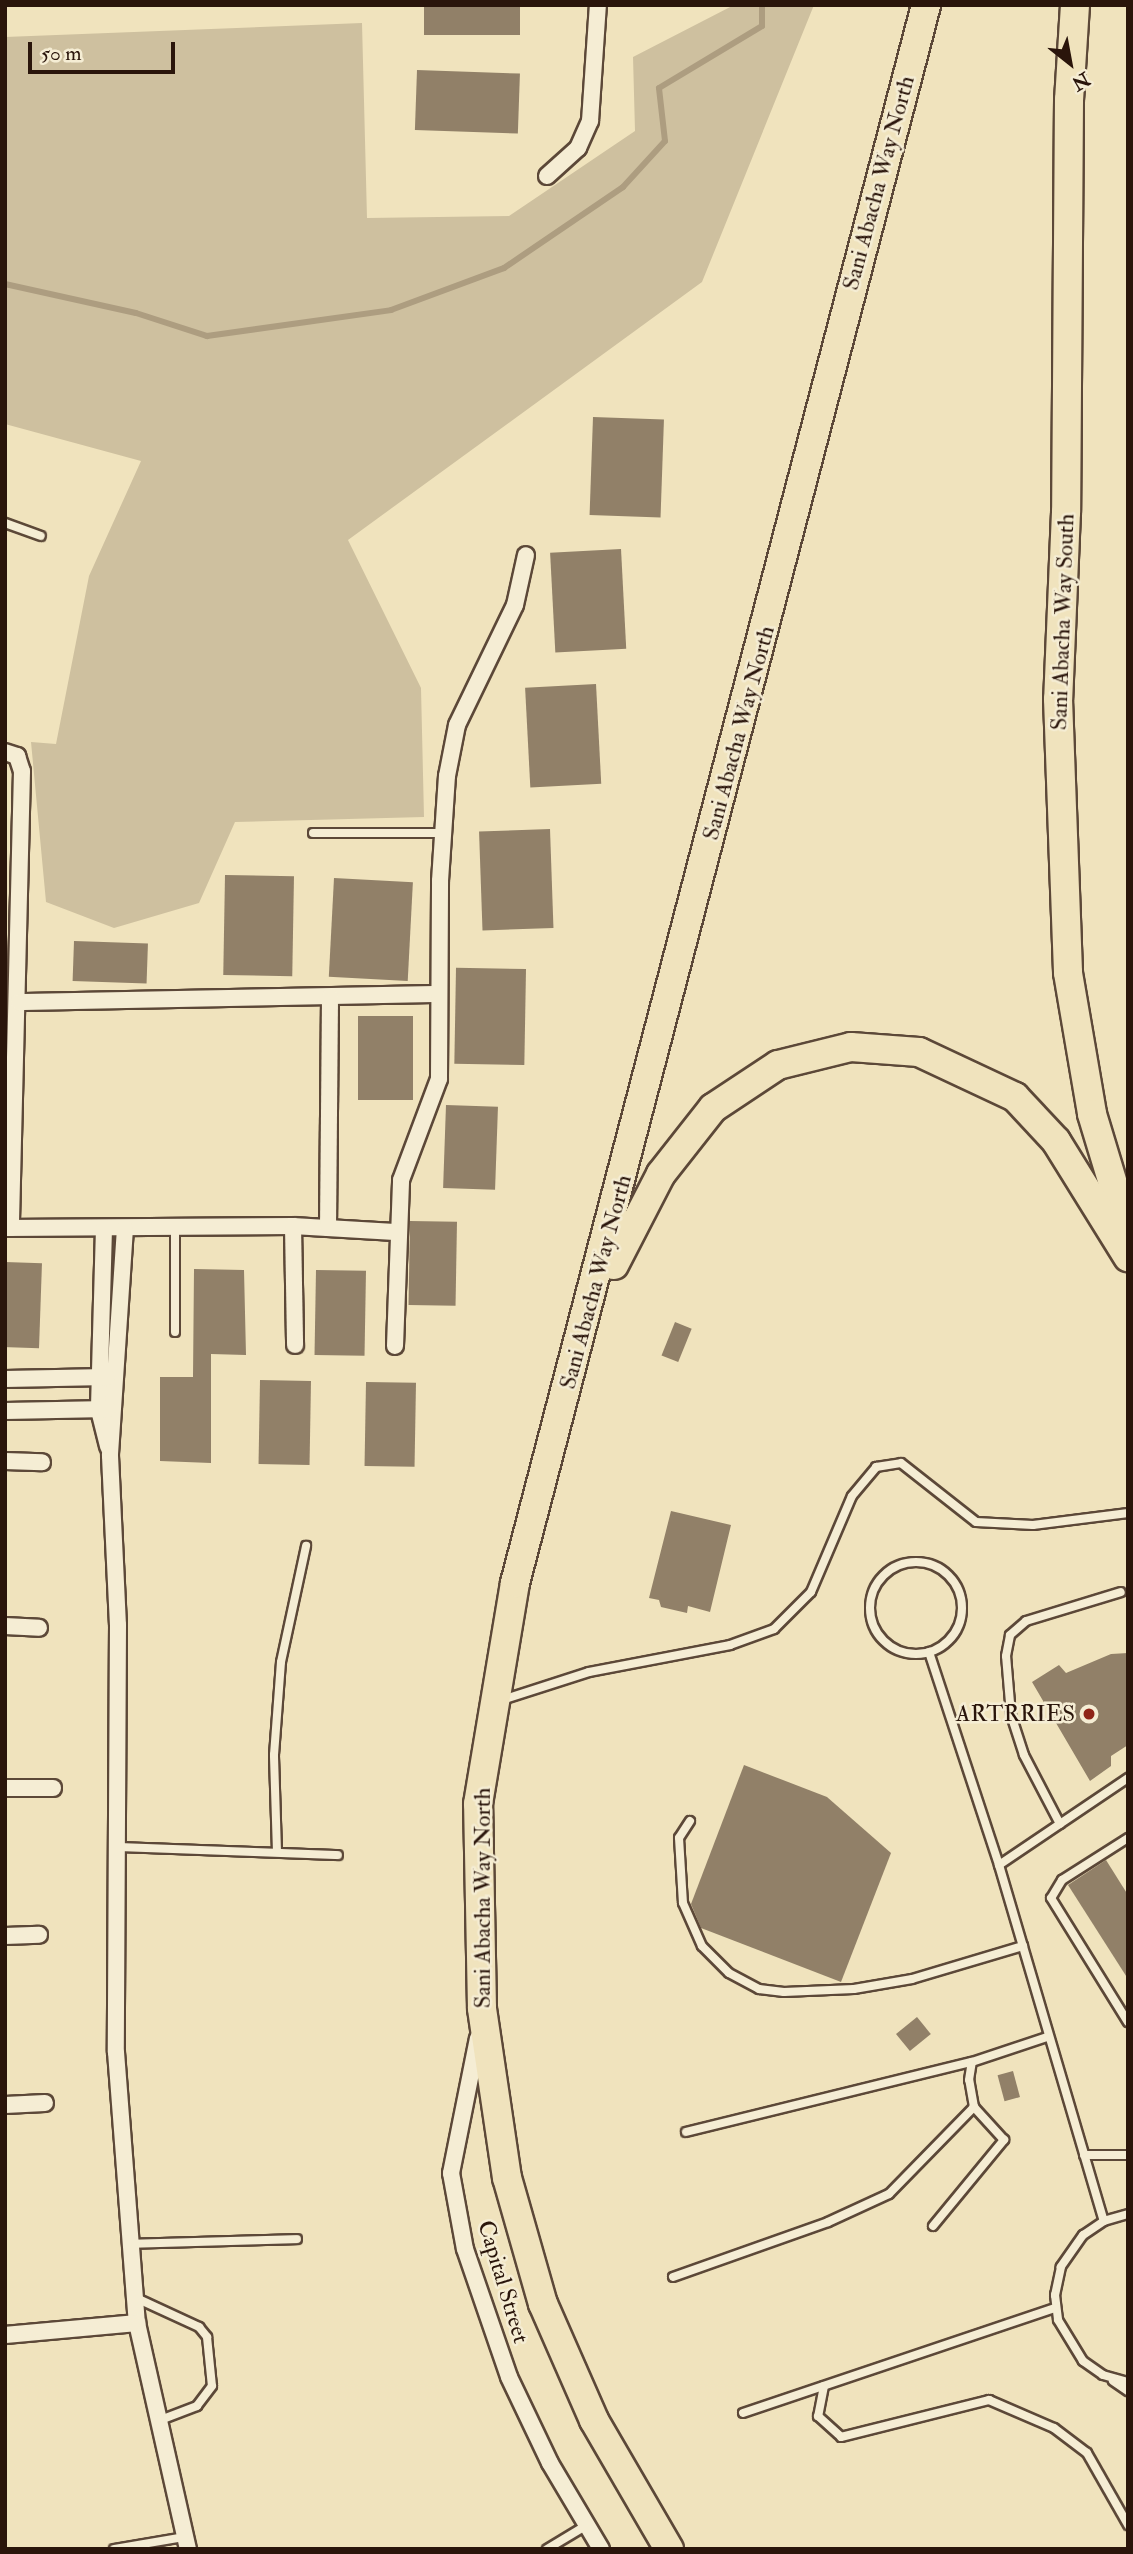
<!DOCTYPE html>
<html>
<head>
<meta charset="utf-8">
<style>
  body { margin:0 }
  #map { position:relative; width:1133px; height:2554px; overflow:hidden; background:#f0e3bd; font-family:"IM FELL Double Pica",serif }
  div>[style] { position:absolute }
  [style*='--x'] { left:calc(var(--x)*1px); top:calc(var(--y)*1px); width:calc(var(--w)*1px); rotate:calc(var(--a)*1deg) }
  .green>* { inset:0; background:#cec09f }
  .stream>* { height:6px; margin:-3px; padding:0 3px; transform-origin:3px; border-radius:3px; background:#ad9d80 }
  .building>* { inset:0; background:#918068; transform-origin:0 0 }
  .roads { filter:drop-shadow(2px 0 #5c4838) drop-shadow(-2px 0 #5c4838) drop-shadow(0 2px #5c4838) drop-shadow(0 -2px #5c4838) }
  .lane>* { height:8px; margin:-4px; padding:0 4px; transform-origin:4px; border-radius:4px; background:#f5edd4 }
  .lane>.ring { margin:-4px; padding:0; box-sizing:content-box; background:none; border:8px solid #f5edd4; border-radius:50% }
  .street>* { height:16px; margin:-8px; padding:0 8px; transform-origin:8px; border-radius:8px; background:#f5edd4 }
  .highway>* { height:28px; margin:-14px; padding:0 14px; transform-origin:14px; border-radius:14px; background:#f0e3bd }
  .dots>* { width:19px; height:19px; translate:-50% -50%; box-sizing:border-box; border:4px solid #f5edd4; border-radius:50% }
  span { translate:-50% -50%; white-space:nowrap; text-align:center; line-height:1.15; -webkit-text-stroke:5px #f5edd4; paint-order:stroke }
  .street-label { font-size:23px; color:#2a150b }
  .poi-label { font-size:23px; color:#2a150b }
  .right { translate:-100% -50%; text-align:right }
  .frame { position:absolute; inset:0; border:7px solid #2a150b; pointer-events:none }
  .north { position:absolute; left:1035px; top:28px; width:70px; height:70px; -webkit-text-stroke:5px #f5edd4; paint-order:stroke; rotate:149deg; font-size:19px; font-weight:700; line-height:28px; text-align:center; color:#2a150b }
  .north::after { content:''; display:block; margin:auto; width:24px; height:32px; background:#2a150b; clip-path:polygon(50% 0,100% 100%,50% 72%,0 100%) }
  .scale { position:absolute; left:28px; top:42px; width:147px; height:32px; box-sizing:border-box; border:4px solid #2a150b; border-top:0; padding-left:9px; font-size:21px; line-height:24px; white-space:nowrap; color:#2a150b; -webkit-text-stroke:5px #f5edd4; paint-order:stroke }
</style>
</head>
<body>
<div id="map">
  <div class="green">
    <i style="clip-path:polygon(734px 5px,814px 5px,702px 282px,348px 540px,421px 688px,424px 817px,235px 822px,199px 903px,114px 928px,46px 902px,31px 742px,56px 744px,89px 576px,141px 461px,5px 424px,5px 37px,362px 23px,367px 218px,509px 216px,635px 131px,633px 57px)"></i>
  </div>
  <div class="stream">
    <i style="--x:5;--y:284;--w:134;--a:12.5"></i>
    <i style="--x:136;--y:313;--w:75;--a:17.9"></i>
    <i style="--x:207;--y:336;--w:186;--a:-8"></i>
    <i style="--x:391;--y:310;--w:121;--a:-20.4"></i>
    <i style="--x:504;--y:268;--w:144;--a:-34.2"></i>
    <i style="--x:623;--y:187;--w:62;--a:-47.6"></i>
    <i style="--x:665;--y:141;--w:53;--a:-96.5"></i>
    <i style="--x:659;--y:88;--w:120;--a:-31"></i>
    <i style="--x:762;--y:26;--w:21;--a:-90"></i>
  </div>
  <div class="building">
    <i style="left:424px;top:5px;width:96px;height:30px"></i>
    <i style="left:417px;top:70px;width:103px;height:60px;rotate:2deg"></i>
    <i style="left:593px;top:417px;width:71px;height:98px;rotate:2deg"></i>
    <i style="left:621px;top:549px;width:100px;height:71px;rotate:87deg"></i>
    <i style="left:596px;top:684px;width:100px;height:71px;rotate:87deg"></i>
    <i style="left:550px;top:829px;width:99px;height:71px;rotate:88deg"></i>
    <i style="left:225px;top:875px;width:69px;height:100px;rotate:1deg"></i>
    <i style="left:334px;top:878px;width:79px;height:99px;rotate:3deg"></i>
    <i style="left:74px;top:941px;width:74px;height:40px;rotate:2deg"></i>
    <i style="left:526px;top:969px;width:96px;height:70px;rotate:91deg"></i>
    <i style="left:358px;top:1016px;width:55px;height:84px"></i>
    <i style="left:446px;top:1105px;width:52px;height:83px;rotate:2deg"></i>
    <i style="left:410px;top:1221px;width:47px;height:84px;rotate:1deg"></i>
    <i style="left:5px;top:1262px;width:37px;height:85px;rotate:2deg"></i>
    <i style="clip-path:polygon(194px 1269px,244px 1270px,246px 1355px,211px 1354px,211px 1463px,160px 1461px,160px 1377px,193px 1377px)"></i>
    <i style="left:316px;top:1270px;width:50px;height:85px;rotate:1deg"></i>
    <i style="left:675px;top:1322px;width:18px;height:36px;rotate:22deg"></i>
    <i style="left:260px;top:1380px;width:51px;height:84px;rotate:1deg"></i>
    <i style="left:366px;top:1382px;width:50px;height:84px;rotate:1deg"></i>
    <i style="clip-path:polygon(671px 1511px,731px 1525px,710px 1612px,688px 1606px,687px 1613px,661px 1607px,659px 1600px,649px 1598px)"></i>
    <i style="clip-path:polygon(1128px 1653px,1128px 1745px,1111px 1756px,1111px 1766px,1090px 1781px,1032px 1682px,1059px 1665px,1066px 1673px,1111px 1654px)"></i>
    <i style="clip-path:polygon(744px 1765px,827px 1797px,891px 1853px,841px 1982px,701px 1928px,691px 1904px)"></i>
    <i style="clip-path:polygon(1106px 1860px,1128px 1895px,1128px 1979px,1068px 1885px)"></i>
    <i style="left:917px;top:2017px;width:22px;height:27px;rotate:51deg"></i>
    <i style="left:1013px;top:2071px;width:27px;height:16px;rotate:75deg"></i>
  </div>
  <div class="roads">
    <div class="lane">
      <i style="--x:5;--y:523;--w:38;--a:20"></i>
      <i style="--x:313;--y:833;--w:128;--a:0"></i>
      <i style="--x:175;--y:1332;--w:104;--a:-90"></i>
      <i class="ring" style="left:870px;top:1562px;width:84px;height:84px"></i>
      <i style="--x:929;--y:1652;--w:224;--a:71.8"></i>
      <i style="--x:999;--y:1865;--w:371;--a:73.6"></i>
      <i style="--x:502;--y:1700;--w:91;--a:-17.8"></i>
      <i style="--x:589;--y:1672;--w:144;--a:-10.8"></i>
      <i style="--x:730;--y:1645;--w:47;--a:-20"></i>
      <i style="--x:774;--y:1629;--w:52;--a:-45"></i>
      <i style="--x:811;--y:1592;--w:104;--a:-66.9"></i>
      <i style="--x:852;--y:1496;--w:38;--a:-50"></i>
      <i style="--x:876;--y:1467;--w:25;--a:-9"></i>
      <i style="--x:901;--y:1463;--w:95;--a:38.2"></i>
      <i style="--x:976;--y:1522;--w:57;--a:3"></i>
      <i style="--x:1033;--y:1525;--w:96;--a:-7.2"></i>
      <i style="--x:690;--y:1821;--w:20;--a:123"></i>
      <i style="--x:679;--y:1838;--w:65;--a:86.5"></i>
      <i style="--x:683;--y:1903;--w:47;--a:66.2"></i>
      <i style="--x:702;--y:1946;--w:38;--a:45"></i>
      <i style="--x:729;--y:1973;--w:34;--a:28"></i>
      <i style="--x:759;--y:1989;--w:25;--a:7"></i>
      <i style="--x:784;--y:1992;--w:70;--a:-2.5"></i>
      <i style="--x:854;--y:1989;--w:59;--a:-9.8"></i>
      <i style="--x:912;--y:1979;--w:116;--a:-16.6"></i>
      <i style="--x:1060;--y:1824;--w:78;--a:-117.6"></i>
      <i style="--x:1024;--y:1755;--w:42;--a:-108"></i>
      <i style="--x:1011;--y:1715;--w:59;--a:-94.8"></i>
      <i style="--x:1006;--y:1656;--w:21;--a:-79"></i>
      <i style="--x:1010;--y:1635;--w:21;--a:-41"></i>
      <i style="--x:1026;--y:1621;--w:99;--a:-17"></i>
      <i style="--x:1128;--y:1838;--w:78;--a:147.5"></i>
      <i style="--x:1062;--y:1880;--w:21;--a:121"></i>
      <i style="--x:1051;--y:1898;--w:146;--a:58.2"></i>
      <i style="--x:116;--y:1847;--w:222;--a:2.1"></i>
      <i style="--x:277;--y:1852;--w:97;--a:-91.8"></i>
      <i style="--x:274;--y:1755;--w:93;--a:-85.7"></i>
      <i style="--x:281;--y:1662;--w:119;--a:-77.8"></i>
      <i style="--x:999;--y:1865;--w:156;--a:-34"></i>
      <i style="--x:686;--y:2132;--w:294;--a:-13.8"></i>
      <i style="--x:1084;--y:2155;--w:44;--a:0"></i>
      <i style="--x:1128;--y:2214;--w:25;--a:164"></i>
      <i style="--x:1104;--y:2221;--w:25;--a:146"></i>
      <i style="--x:1083;--y:2235;--w:39;--a:125"></i>
      <i style="--x:1061;--y:2267;--w:29;--a:102"></i>
      <i style="--x:1055;--y:2295;--w:25;--a:83"></i>
      <i style="--x:1058;--y:2320;--w:48;--a:58.6"></i>
      <i style="--x:1083;--y:2361;--w:24;--a:35"></i>
      <i style="--x:1103;--y:2375;--w:26;--a:16"></i>
      <i style="--x:933;--y:2226;--w:112;--a:-50.5"></i>
      <i style="--x:1004;--y:2140;--w:45;--a:-132.3"></i>
      <i style="--x:129;--y:2244;--w:168;--a:-1.7"></i>
      <i style="--x:673;--y:2277;--w:164;--a:-19.5"></i>
      <i style="--x:828;--y:2222;--w:67;--a:-24.7"></i>
      <i style="--x:889;--y:2194;--w:122;--a:-45.7"></i>
      <i style="--x:974;--y:2107;--w:27;--a:-100"></i>
      <i style="--x:969;--y:2080;--w:18;--a:-81"></i>
      <i style="--x:972;--y:2062;--w:79;--a:-18.4"></i>
      <i style="--x:134;--y:2297;--w:72;--a:24.8"></i>
      <i style="--x:199;--y:2327;--w:13;--a:51"></i>
      <i style="--x:207;--y:2337;--w:49;--a:84.2"></i>
      <i style="--x:212;--y:2386;--w:25;--a:127"></i>
      <i style="--x:197;--y:2406;--w:42;--a:159"></i>
      <i style="--x:1113;--y:2381;--w:18;--a:34"></i>
      <i style="--x:824;--y:2386;--w:31;--a:101"></i>
      <i style="--x:818;--y:2416;--w:31;--a:42"></i>
      <i style="--x:841;--y:2437;--w:153;--a:-14"></i>
      <i style="--x:989;--y:2400;--w:71;--a:23.3"></i>
      <i style="--x:1054;--y:2428;--w:41;--a:37.1"></i>
      <i style="--x:1087;--y:2453;--w:83;--a:60.3"></i>
      <i style="--x:743;--y:2413;--w:329;--a:-18.6"></i>
      <i style="--x:114;--y:2549;--w:71;--a:-9.7"></i>
      <i style="--x:547;--y:2549;--w:47;--a:-31"></i>
    </div>
    <div class="street">
      <i style="--x:547;--y:176;--w:42;--a:-42.1"></i>
      <i style="--x:578;--y:148;--w:30;--a:-66"></i>
      <i style="--x:590;--y:121;--w:116;--a:-86.1"></i>
      <i style="--x:5;--y:752;--w:13;--a:18"></i>
      <i style="--x:17;--y:756;--w:16;--a:72"></i>
      <i style="--x:22;--y:771;--w:457;--a:91.4"></i>
      <i style="--x:19;--y:1002;--w:420;--a:-1.1"></i>
      <i style="--x:293;--y:1226;--w:119;--a:89"></i>
      <i style="--x:5;--y:1228;--w:288;--a:-0.4"></i>
      <i style="--x:293;--y:1226;--w:102;--a:3.4"></i>
      <i style="--x:104;--y:1228;--w:182;--a:91.6"></i>
      <i style="--x:99;--y:1410;--w:38;--a:76"></i>
      <i style="--x:125;--y:1228;--w:228;--a:93.8"></i>
      <i style="--x:110;--y:1456;--w:169;--a:87.3"></i>
      <i style="--x:118;--y:1625;--w:427;--a:90.3"></i>
      <i style="--x:116;--y:2052;--w:272;--a:85.6"></i>
      <i style="--x:137;--y:2323;--w:232;--a:77.3"></i>
      <i style="--x:328;--y:1228;--w:231;--a:-89.5"></i>
      <i style="--x:395;--y:1346;--w:166;--a:-87.9"></i>
      <i style="--x:401;--y:1180;--w:108;--a:-69.4"></i>
      <i style="--x:439;--y:1079;--w:198;--a:-89.7"></i>
      <i style="--x:440;--y:881;--w:105;--a:-86.2"></i>
      <i style="--x:447;--y:776;--w:52;--a:-78.9"></i>
      <i style="--x:457;--y:725;--w:133;--a:-64.2"></i>
      <i style="--x:515;--y:605;--w:51;--a:-77.6"></i>
      <i style="--x:5;--y:1379;--w:102;--a:-1.1"></i>
      <i style="--x:5;--y:1411;--w:103;--a:-1.1"></i>
      <i style="--x:5;--y:1461;--w:37;--a:2"></i>
      <i style="--x:5;--y:1626;--w:34;--a:3"></i>
      <i style="--x:5;--y:1788;--w:48;--a:0"></i>
      <i style="--x:5;--y:1936;--w:34;--a:-2"></i>
      <i style="--x:478;--y:2038;--w:138;--a:101.3"></i>
      <i style="--x:451;--y:2173;--w:77;--a:79.6"></i>
      <i style="--x:465;--y:2249;--w:135;--a:71"></i>
      <i style="--x:509;--y:2377;--w:95;--a:64.5"></i>
      <i style="--x:550;--y:2463;--w:100;--a:59.3"></i>
      <i style="--x:5;--y:2105;--w:40;--a:-2.9"></i>
      <i style="--x:5;--y:2335;--w:133;--a:-5.2"></i>
    </div>
    <div class="highway">
      <i style="--x:1075;--y:5;--w:95;--a:93.6"></i>
      <i style="--x:1069;--y:100;--w:412;--a:90.4"></i>
      <i style="--x:1066;--y:512;--w:187;--a:92.4"></i>
      <i style="--x:1058;--y:699;--w:274;--a:87.9"></i>
      <i style="--x:1068;--y:973;--w:143;--a:80.3"></i>
      <i style="--x:1092;--y:1114;--w:124;--a:73.2"></i>
      <i style="--x:614;--y:1265;--w:102;--a:-62.7"></i>
      <i style="--x:661;--y:1174;--w:84;--a:-51.8"></i>
      <i style="--x:713;--y:1108;--w:78;--a:-33.5"></i>
      <i style="--x:778;--y:1065;--w:75;--a:-13.9"></i>
      <i style="--x:851;--y:1047;--w:68;--a:4.2"></i>
      <i style="--x:919;--y:1052;--w:106;--a:25.1"></i>
      <i style="--x:1015;--y:1097;--w:60;--a:47"></i>
      <i style="--x:1056;--y:1141;--w:137;--a:58.2"></i>
      <i style="--x:669;--y:2549;--w:149;--a:-120.2"></i>
      <i style="--x:594;--y:2420;--w:127;--a:-113.7"></i>
      <i style="--x:543;--y:2304;--w:131;--a:-105.9"></i>
      <i style="--x:507;--y:2178;--w:172;--a:-98.4"></i>
      <i style="--x:482;--y:2008;--w:204;--a:-91.1"></i>
      <i style="--x:478;--y:1804;--w:224;--a:-80.5"></i>
      <i style="--x:515;--y:1583;--w:1631;--a:-75.4"></i>
    </div>
  </div>
  <div class="dots">
    <i style="left:1089px;top:1714px;background:#8f2418"></i>
  </div>
  <div class="street-label">
    <span style="left:879px;top:183px;rotate:-75deg">Sani Abacha Way North</span>
    <span style="left:1063px;top:622px;rotate:-88deg">Sani Abacha Way South</span>
    <span style="left:739px;top:733px;rotate:-75deg">Sani Abacha Way North</span>
    <span style="left:596px;top:1282px;rotate:-75deg">Sani Abacha Way North</span>
    <span style="left:483px;top:1898px;rotate:-90deg">Sani Abacha Way North</span>
    <span style="left:503px;top:2282px;rotate:73deg">Capital Street</span>
  </div>
  <div class="poi-label">
    <span class="right" style="left:1075px;top:1714px">ARTRRIES</span>
  </div>
  <div class="frame"></div>
  <div class="north">N</div>
  <div class="scale">50 m</div>
</div>
</body>
</html>
